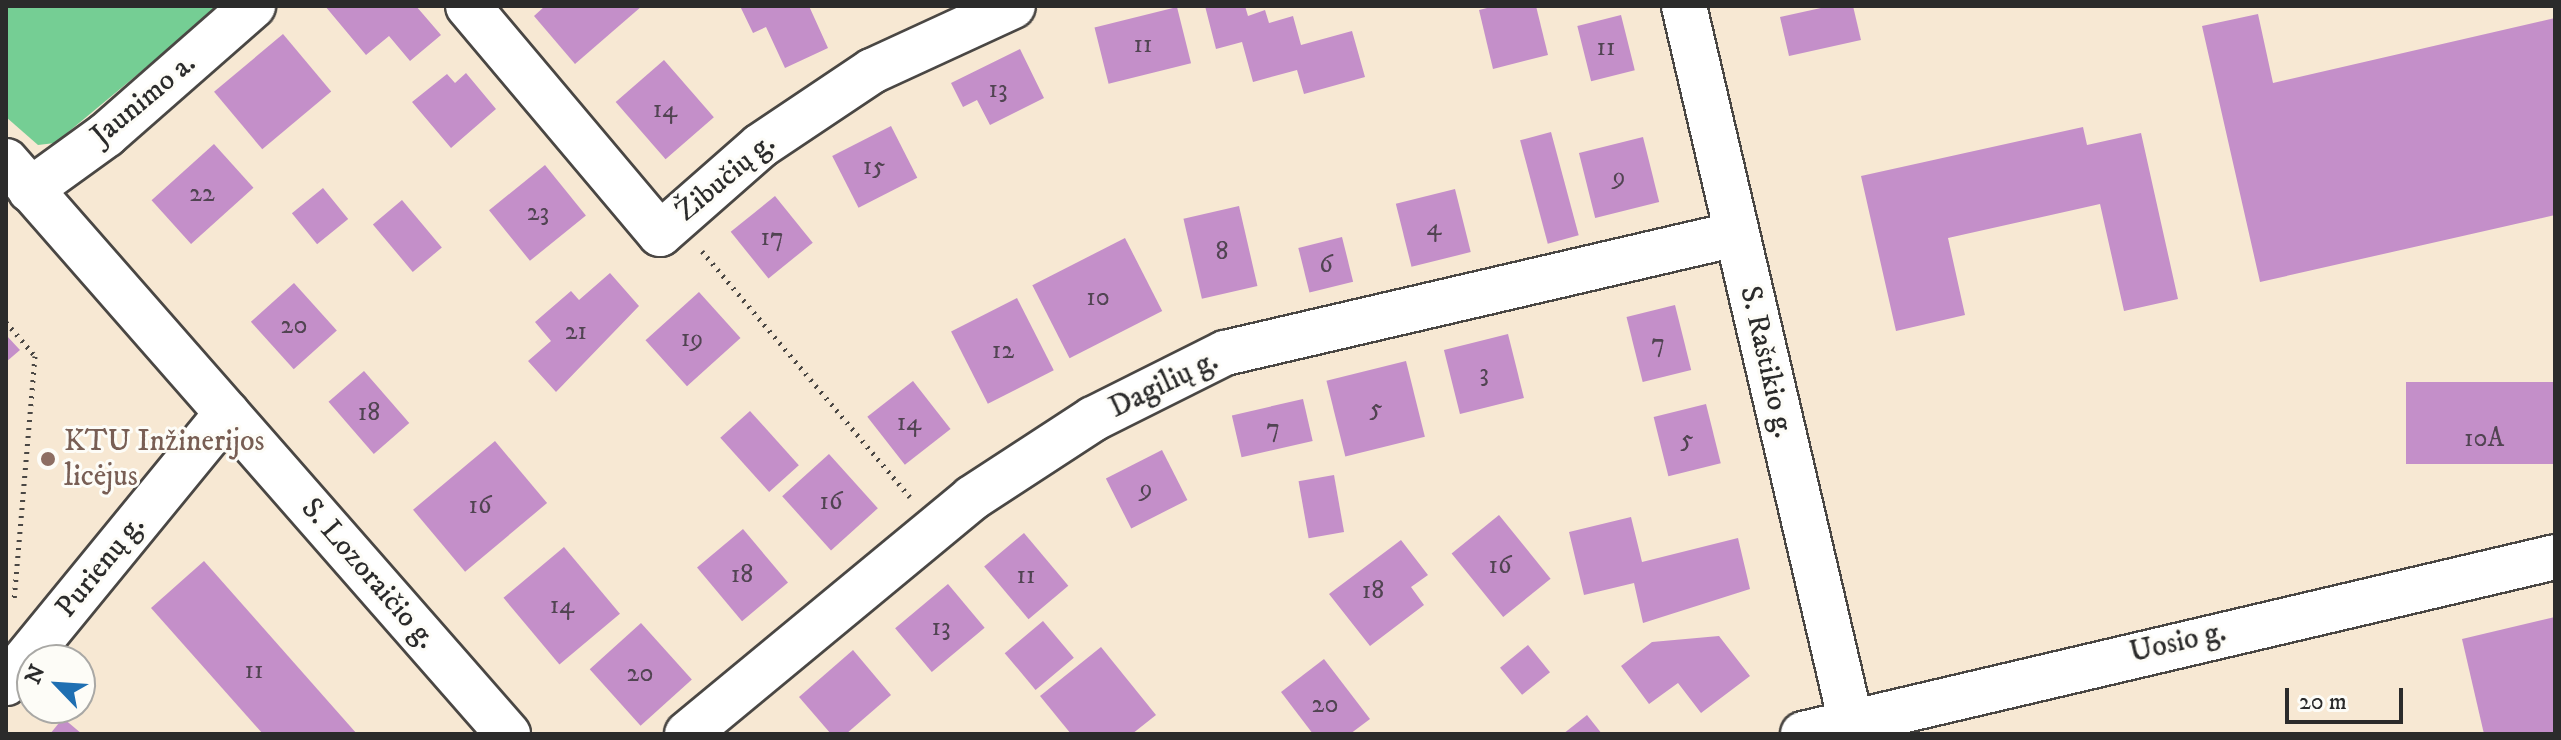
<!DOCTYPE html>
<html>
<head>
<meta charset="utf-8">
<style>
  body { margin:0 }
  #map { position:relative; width:2561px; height:740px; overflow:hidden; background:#f7e8d3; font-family:"IM FELL DW Pica",serif }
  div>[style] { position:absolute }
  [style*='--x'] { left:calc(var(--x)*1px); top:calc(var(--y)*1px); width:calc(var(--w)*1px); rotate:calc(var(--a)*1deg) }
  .green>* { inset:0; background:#75ce94 }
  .building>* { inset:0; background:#c48fc9; transform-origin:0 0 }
  .path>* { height:5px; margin-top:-2.5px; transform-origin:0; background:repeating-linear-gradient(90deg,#4a4744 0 2px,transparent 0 8px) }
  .roads { filter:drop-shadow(2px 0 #4a4744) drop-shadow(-2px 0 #4a4744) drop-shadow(0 2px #4a4744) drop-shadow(0 -2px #4a4744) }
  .minor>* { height:44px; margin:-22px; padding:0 22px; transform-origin:22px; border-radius:22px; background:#fff }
  .dots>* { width:22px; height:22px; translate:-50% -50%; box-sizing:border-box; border:4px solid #fdfcf7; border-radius:50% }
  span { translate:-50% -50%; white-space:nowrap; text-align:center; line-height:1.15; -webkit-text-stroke:6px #fdfcf7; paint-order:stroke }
  .number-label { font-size:26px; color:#514452 }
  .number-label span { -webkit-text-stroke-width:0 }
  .street-label { font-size:30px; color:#2b2b2b }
  .education-label { font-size:30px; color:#785e54 }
  .left { translate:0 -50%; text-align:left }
  .frame { position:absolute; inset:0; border:8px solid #2b2b2b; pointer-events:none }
  .north { position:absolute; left:16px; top:644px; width:80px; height:80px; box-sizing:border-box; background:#fdfcf7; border:2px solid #a9a8a5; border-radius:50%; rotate:295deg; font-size:22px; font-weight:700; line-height:32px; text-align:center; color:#2b2b2b }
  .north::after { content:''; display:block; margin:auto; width:28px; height:36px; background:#1f6fb2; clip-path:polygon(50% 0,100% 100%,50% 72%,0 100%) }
  .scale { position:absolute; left:2285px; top:688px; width:118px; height:36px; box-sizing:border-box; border:4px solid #2b2b2b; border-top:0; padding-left:10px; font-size:24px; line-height:28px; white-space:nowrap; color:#2b2b2b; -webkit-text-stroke:6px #fdfcf7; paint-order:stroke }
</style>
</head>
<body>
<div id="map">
  <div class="green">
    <i style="clip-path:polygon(6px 6px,220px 6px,55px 143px,38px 145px,6px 117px)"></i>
  </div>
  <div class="building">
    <i style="clip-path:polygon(325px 6px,416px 6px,441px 35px,410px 61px,389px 36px,366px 55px)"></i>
    <i style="clip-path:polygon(545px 6px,642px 6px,575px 64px,534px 16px)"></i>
    <i style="clip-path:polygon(740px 6px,809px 6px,828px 48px,785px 68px,766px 27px,753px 33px)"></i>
    <i style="clip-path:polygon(1205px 6px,1245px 6px,1248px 16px,1265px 10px,1269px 23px,1293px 16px,1301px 45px,1352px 31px,1365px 77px,1304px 94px,1297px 70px,1253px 82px,1242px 42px,1216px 49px)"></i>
    <i style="clip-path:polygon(1495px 6px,1536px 6px,1548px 55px,1493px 69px,1479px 10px)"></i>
    <i style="clip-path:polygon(1830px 6px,1853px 6px,1861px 40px,1789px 56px,1780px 17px)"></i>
    <i style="left:1177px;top:7px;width:58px;height:85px;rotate:76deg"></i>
    <i style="clip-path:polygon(2258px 14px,2273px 83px,2555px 18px,2555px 215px,2260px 282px,2202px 26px)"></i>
    <i style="left:1621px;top:15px;width:57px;height:45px;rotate:76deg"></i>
    <i style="left:283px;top:34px;width:75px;height:90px;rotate:50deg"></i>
    <i style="clip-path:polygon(1020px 49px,1044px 98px,990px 125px,977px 100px,963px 107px,951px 83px)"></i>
    <i style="left:664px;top:60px;width:76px;height:64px;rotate:49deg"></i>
    <i style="clip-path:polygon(466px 73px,496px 109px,451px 148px,412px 102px,447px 74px,455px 83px)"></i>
    <i style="left:891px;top:126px;width:58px;height:66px;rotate:63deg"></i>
    <i style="clip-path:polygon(2083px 127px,2087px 145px,2141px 133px,2178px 299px,2124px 311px,2100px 204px,1948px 238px,1965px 315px,1896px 331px,1861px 176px)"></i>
    <i style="left:1551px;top:132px;width:107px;height:32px;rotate:75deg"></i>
    <i style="left:1643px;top:137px;width:67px;height:66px;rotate:76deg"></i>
    <i style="left:214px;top:144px;width:59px;height:84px;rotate:48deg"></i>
    <i style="left:545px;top:165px;width:65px;height:72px;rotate:51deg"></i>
    <i style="left:323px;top:188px;width:40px;height:40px;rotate:51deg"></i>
    <i style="left:1455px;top:189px;width:65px;height:61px;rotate:76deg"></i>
    <i style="left:775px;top:196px;width:60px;height:57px;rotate:51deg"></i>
    <i style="left:402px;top:200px;width:62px;height:38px;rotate:50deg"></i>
    <i style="left:1239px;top:206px;width:82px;height:57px;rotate:77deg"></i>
    <i style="left:1342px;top:237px;width:46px;height:45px;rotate:76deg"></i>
    <i style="left:1125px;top:238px;width:82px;height:104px;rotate:63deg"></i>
    <i style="clip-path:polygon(610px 273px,639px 306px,556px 392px,528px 361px,551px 341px,535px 322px,571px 291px,579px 300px)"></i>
    <i style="left:294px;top:283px;width:64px;height:58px;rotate:48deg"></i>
    <i style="left:699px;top:292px;width:62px;height:72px;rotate:48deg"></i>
    <i style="left:1017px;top:298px;width:81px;height:74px;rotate:63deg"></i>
    <i style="left:1675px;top:305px;width:67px;height:50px;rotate:76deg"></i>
    <i style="left:1508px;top:334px;width:66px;height:66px;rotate:76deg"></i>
    <i style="clip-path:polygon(6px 335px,20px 350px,6px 362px)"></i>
    <i style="left:1406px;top:361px;width:78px;height:82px;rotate:76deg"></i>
    <i style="left:364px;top:371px;width:69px;height:47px;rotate:49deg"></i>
    <i style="left:913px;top:381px;width:61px;height:58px;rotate:52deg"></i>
    <i style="left:2555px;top:382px;width:82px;height:149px;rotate:90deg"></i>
    <i style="left:1303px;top:399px;width:43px;height:73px;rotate:77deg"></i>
    <i style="left:1706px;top:404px;width:61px;height:54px;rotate:76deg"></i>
    <i style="left:750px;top:411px;width:73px;height:40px;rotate:48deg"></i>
    <i style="left:495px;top:441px;width:81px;height:107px;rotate:50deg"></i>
    <i style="left:1162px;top:450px;width:56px;height:63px;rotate:63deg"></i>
    <i style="left:829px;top:454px;width:73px;height:63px;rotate:48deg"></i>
    <i style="left:1334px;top:475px;width:58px;height:36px;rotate:80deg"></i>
    <i style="left:1499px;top:515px;width:82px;height:61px;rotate:51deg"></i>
    <i style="clip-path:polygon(1631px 517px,1642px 562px,1738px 538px,1750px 589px,1643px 623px,1634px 583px,1584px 595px,1569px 532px)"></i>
    <i style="left:743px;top:529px;width:70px;height:60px;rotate:50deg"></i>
    <i style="left:1024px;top:533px;width:69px;height:52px;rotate:50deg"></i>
    <i style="clip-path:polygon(1401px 540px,1428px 575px,1411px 587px,1424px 605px,1370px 646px,1329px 594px)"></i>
    <i style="left:564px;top:547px;width:87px;height:79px;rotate:50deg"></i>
    <i style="clip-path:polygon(204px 561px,357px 734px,263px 734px,151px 608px)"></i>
    <i style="left:948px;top:584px;width:57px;height:69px;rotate:50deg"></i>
    <i style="clip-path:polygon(2555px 617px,2555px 734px,2484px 734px,2462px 639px)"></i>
    <i style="left:1043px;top:621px;width:48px;height:50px;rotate:50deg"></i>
    <i style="left:641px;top:623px;width:76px;height:69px;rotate:48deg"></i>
    <i style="clip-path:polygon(1719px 636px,1750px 676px,1701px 713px,1678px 683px,1649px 704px,1621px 666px,1652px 642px)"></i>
    <i style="left:1528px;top:645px;width:35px;height:36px;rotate:51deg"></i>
    <i style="clip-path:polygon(1101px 647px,1156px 715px,1132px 734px,1071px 734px,1040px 696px)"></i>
    <i style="clip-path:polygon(853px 650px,891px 695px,846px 734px,831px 734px,799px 697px)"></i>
    <i style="clip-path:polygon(1324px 659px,1370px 719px,1350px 734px,1313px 734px,1281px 692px)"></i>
    <i style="clip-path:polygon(1587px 715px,1602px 734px,1563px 734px)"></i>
    <i style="clip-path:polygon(63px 718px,82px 734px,50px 734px)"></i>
  </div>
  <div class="path">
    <i style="--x:702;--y:251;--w:322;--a:49.8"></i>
    <i style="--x:6;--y:322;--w:45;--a:49.5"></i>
    <i style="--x:35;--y:356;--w:246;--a:94.9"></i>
  </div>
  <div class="roads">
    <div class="minor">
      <i style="--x:468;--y:6;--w:298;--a:49.9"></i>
      <i style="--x:660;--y:234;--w:133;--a:-41.3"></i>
      <i style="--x:760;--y:146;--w:135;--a:-33.8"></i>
      <i style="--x:872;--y:71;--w:155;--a:-24.7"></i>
      <i style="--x:1684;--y:6;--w:731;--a:76.88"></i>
      <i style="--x:6;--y:161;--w:762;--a:48.78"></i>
      <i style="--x:30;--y:190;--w:94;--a:-35.9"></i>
      <i style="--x:106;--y:135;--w:196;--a:-41.3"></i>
      <i style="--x:6;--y:683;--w:349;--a:-50.7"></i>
      <i style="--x:687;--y:734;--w:370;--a:-39.6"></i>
      <i style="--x:972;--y:498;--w:145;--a:-33.1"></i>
      <i style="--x:1093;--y:419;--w:148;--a:-26.6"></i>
      <i style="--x:1225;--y:353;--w:525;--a:-13.11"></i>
      <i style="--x:1803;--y:734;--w:773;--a:-13.24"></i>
    </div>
  </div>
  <div class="dots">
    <i style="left:48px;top:459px;background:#8d6e63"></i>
  </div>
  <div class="number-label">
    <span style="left:1143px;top:45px">11</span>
    <span style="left:1606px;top:48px">11</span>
    <span style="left:998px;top:90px">13</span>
    <span style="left:665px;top:110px">14</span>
    <span style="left:874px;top:167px">15</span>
    <span style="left:1619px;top:177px">9</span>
    <span style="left:202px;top:194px">22</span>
    <span style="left:538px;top:213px">23</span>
    <span style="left:1434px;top:228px">4</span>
    <span style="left:772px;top:238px">17</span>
    <span style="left:1222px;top:252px">8</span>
    <span style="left:1326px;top:265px">6</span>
    <span style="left:1098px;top:298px">10</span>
    <span style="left:294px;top:326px">20</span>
    <span style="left:576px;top:332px">21</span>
    <span style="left:692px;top:339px">19</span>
    <span style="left:1658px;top:344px">7</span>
    <span style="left:1003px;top:351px">12</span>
    <span style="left:1484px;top:374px">3</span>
    <span style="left:1376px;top:409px">5</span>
    <span style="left:369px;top:413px">18</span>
    <span style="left:909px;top:423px">14</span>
    <span style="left:1273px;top:429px">7</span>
    <span style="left:2484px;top:439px">10A</span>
    <span style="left:1687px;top:440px">5</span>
    <span style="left:1146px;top:489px">9</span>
    <span style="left:831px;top:502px">16</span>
    <span style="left:480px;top:506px">16</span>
    <span style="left:1500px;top:566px">16</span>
    <span style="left:742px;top:575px">18</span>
    <span style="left:1026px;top:576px">11</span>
    <span style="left:1373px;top:591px">18</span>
    <span style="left:562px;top:606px">14</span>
    <span style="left:941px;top:628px">13</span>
    <span style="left:254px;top:671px">11</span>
    <span style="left:640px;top:674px">20</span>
    <span style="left:1325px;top:705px">20</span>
  </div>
  <div class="street-label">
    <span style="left:144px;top:100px;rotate:-40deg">Jaunimo a.</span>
    <span style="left:726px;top:178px;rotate:-40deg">Žibučių g.</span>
    <span style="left:1766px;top:362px;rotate:77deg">S. Raštikio g.</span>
    <span style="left:1164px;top:385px;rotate:-26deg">Dagilių g.</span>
    <span style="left:101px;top:567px;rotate:-51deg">Purienų g.</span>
    <span style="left:368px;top:574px;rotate:49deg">S. Lozoraičio g.</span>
    <span style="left:2178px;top:643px;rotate:-13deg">Uosio g.</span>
  </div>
  <div class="education-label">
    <span class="left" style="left:64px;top:459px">KTU Inžinerijos<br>licėjus</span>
  </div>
  <div class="frame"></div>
  <div class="north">N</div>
  <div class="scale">20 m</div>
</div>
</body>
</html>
